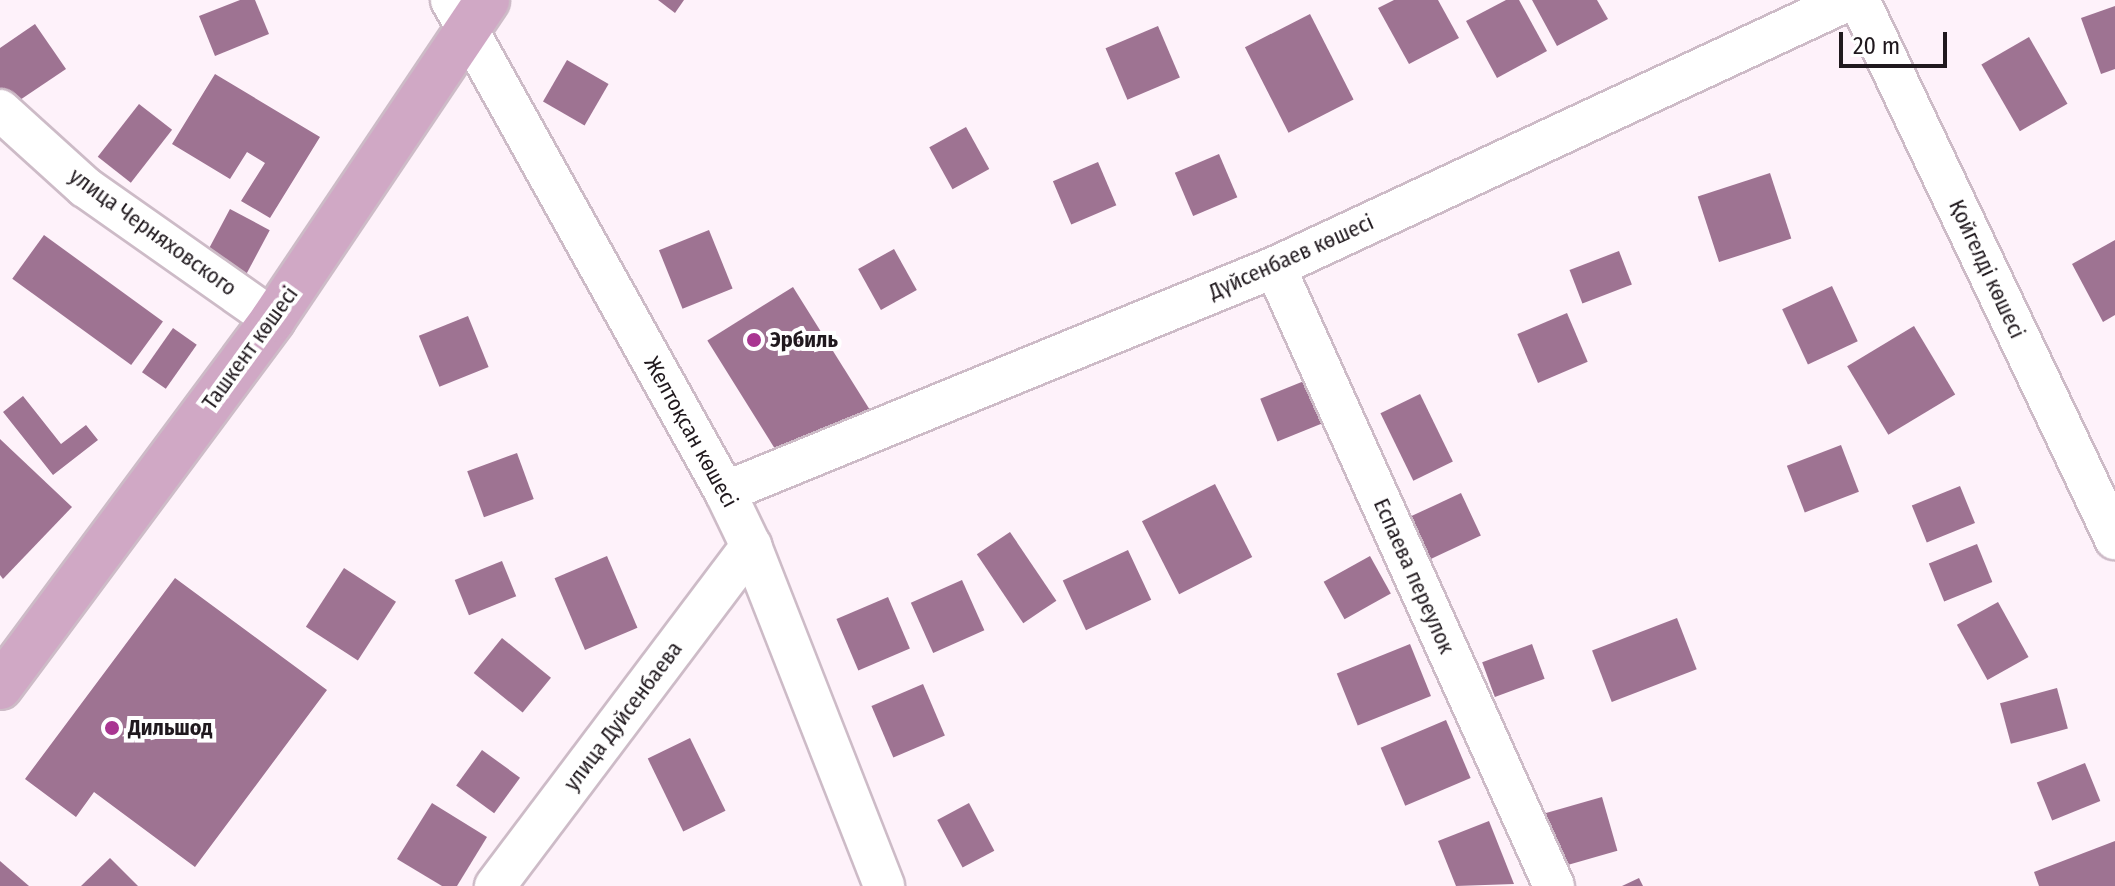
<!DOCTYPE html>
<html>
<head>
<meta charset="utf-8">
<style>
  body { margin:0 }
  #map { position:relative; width:2115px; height:886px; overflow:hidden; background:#fef2fa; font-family:"Fira Sans Condensed",sans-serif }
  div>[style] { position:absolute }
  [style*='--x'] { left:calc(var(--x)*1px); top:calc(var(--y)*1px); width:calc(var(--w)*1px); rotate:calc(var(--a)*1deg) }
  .building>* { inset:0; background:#9e7392; transform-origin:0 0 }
  .roads { filter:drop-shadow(2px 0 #cdbbc7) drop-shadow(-2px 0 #cdbbc7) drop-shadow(0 2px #cdbbc7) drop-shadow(0 -2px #cdbbc7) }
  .minor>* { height:40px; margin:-20px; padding:0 20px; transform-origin:20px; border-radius:20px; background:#fff }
  .major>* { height:44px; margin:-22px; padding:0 22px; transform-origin:22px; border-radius:22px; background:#d0a8c5 }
  .dots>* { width:22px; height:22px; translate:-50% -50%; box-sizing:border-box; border:4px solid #fff; border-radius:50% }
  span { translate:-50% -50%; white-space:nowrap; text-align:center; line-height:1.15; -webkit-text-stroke:8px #fff; paint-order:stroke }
  .street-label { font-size:22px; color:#20191e }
  .poi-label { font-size:22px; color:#20191e; font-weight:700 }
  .left { translate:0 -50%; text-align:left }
  .scale { position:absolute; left:1839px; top:32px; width:108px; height:36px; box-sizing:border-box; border:4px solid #20191e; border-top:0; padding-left:10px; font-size:24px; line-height:28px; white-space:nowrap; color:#20191e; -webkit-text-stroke:6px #fff; paint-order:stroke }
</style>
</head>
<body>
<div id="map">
  <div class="building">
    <i style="clip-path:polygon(240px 0,255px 0,269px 34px,215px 56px,199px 16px)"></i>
    <i style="clip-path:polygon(658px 0,684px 0,675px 13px)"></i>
    <i style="clip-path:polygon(1394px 0,1438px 0,1459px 38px,1409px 64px,1378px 8px)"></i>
    <i style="clip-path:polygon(1506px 0,1519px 0,1547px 51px,1497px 78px,1466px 21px)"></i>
    <i style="clip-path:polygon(1532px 0,1597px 0,1608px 19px,1557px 46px)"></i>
    <i style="clip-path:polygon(2115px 6px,2115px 69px,2101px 74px,2081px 18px)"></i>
    <i style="left:1310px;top:14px;width:96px;height:73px;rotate:63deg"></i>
    <i style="clip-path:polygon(35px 24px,66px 69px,8px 108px,0 96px,0 48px)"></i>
    <i style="left:1158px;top:26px;width:56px;height:57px;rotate:67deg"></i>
    <i style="left:2029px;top:37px;width:77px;height:55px;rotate:60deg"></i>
    <i style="left:567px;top:60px;width:48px;height:48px;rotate:30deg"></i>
    <i style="clip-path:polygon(215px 74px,320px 137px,270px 218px,241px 201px,265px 163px,247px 152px,230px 179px,172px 144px)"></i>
    <i style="left:139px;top:104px;width:42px;height:67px;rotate:38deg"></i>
    <i style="left:966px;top:127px;width:48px;height:42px;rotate:61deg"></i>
    <i style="left:1219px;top:154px;width:47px;height:48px;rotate:67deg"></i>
    <i style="left:1098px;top:162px;width:47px;height:49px;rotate:67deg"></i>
    <i style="left:1770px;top:173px;width:69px;height:76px;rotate:72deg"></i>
    <i style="left:230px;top:209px;width:45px;height:56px;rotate:28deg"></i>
    <i style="left:709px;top:230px;width:63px;height:54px;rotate:68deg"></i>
    <i style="left:44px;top:235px;width:147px;height:54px;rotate:36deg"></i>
    <i style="clip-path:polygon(2115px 240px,2115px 315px,2103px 322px,2072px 264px)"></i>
    <i style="left:894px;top:249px;width:47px;height:41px;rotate:61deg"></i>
    <i style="left:1619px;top:251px;width:36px;height:53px;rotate:69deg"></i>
    <i style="left:1832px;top:286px;width:61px;height:55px;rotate:65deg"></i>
    <i style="left:793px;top:287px;width:144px;height:101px;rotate:58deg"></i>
    <i style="left:1567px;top:313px;width:53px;height:54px;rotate:67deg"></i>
    <i style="left:468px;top:316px;width:55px;height:53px;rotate:68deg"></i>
    <i style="left:1914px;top:326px;width:80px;height:78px;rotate:59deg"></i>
    <i style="left:173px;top:328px;width:29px;height:54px;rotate:35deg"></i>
    <i style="left:1314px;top:377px;width:46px;height:58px;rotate:68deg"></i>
    <i style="left:1420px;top:394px;width:75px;height:44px;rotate:64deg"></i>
    <i style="clip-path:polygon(23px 396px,61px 444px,86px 425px,98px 440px,53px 475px,3px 412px)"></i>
    <i style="clip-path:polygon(0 439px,72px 507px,3px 579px,0 575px)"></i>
    <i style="left:1841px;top:445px;width:50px;height:58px;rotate:69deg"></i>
    <i style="left:517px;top:453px;width:49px;height:53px;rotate:70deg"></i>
    <i style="left:1215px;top:484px;width:82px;height:82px;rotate:63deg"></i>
    <i style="left:1960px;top:486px;width:40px;height:52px;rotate:68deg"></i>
    <i style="left:1461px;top:493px;width:47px;height:57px;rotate:65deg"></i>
    <i style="left:1010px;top:532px;width:83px;height:40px;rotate:56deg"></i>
    <i style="left:1977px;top:544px;width:41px;height:52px;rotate:68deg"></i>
    <i style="left:1128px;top:550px;width:55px;height:72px;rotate:65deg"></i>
    <i style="left:607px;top:556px;width:78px;height:57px;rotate:67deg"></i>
    <i style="left:1370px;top:556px;width:43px;height:53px;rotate:61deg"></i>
    <i style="left:502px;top:561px;width:38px;height:51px;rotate:68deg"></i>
    <i style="left:344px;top:568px;width:62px;height:70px;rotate:33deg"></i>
    <i style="clip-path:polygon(175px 578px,327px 690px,195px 867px,94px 792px,76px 817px,25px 779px)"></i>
    <i style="left:962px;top:580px;width:55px;height:56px;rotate:66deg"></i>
    <i style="left:888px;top:597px;width:56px;height:56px;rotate:67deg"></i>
    <i style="left:1998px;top:602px;width:63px;height:47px;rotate:61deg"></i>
    <i style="left:1677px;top:618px;width:55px;height:91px;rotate:69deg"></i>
    <i style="left:502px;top:638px;width:63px;height:45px;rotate:39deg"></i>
    <i style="left:1410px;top:644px;width:56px;height:79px;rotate:68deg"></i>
    <i style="left:1532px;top:644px;width:37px;height:53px;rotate:70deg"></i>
    <i style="left:923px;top:684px;width:56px;height:56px;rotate:67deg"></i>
    <i style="left:2057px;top:688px;width:42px;height:59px;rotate:75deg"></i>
    <i style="left:1446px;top:720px;width:63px;height:71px;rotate:67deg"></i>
    <i style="left:690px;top:738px;width:81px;height:47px;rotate:64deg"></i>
    <i style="left:482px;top:750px;width:47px;height:44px;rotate:36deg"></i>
    <i style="left:2085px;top:763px;width:41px;height:52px;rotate:68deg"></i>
    <i style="left:1602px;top:797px;width:56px;height:60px;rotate:74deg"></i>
    <i style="clip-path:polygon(432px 803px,487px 837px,457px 886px,442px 886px,397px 859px)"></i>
    <i style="left:969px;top:803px;width:54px;height:36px;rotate:62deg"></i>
    <i style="clip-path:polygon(1489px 821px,1514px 884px,1456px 886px,1438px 841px)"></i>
    <i style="clip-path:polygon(2115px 841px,2115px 886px,2039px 886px,2034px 872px)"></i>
    <i style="clip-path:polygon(110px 858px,138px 886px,81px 886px)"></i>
    <i style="clip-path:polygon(0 861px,29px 886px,0 886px)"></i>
    <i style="clip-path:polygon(1639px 878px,1643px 886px,1622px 886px)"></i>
  </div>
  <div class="roads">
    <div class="minor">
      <i style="--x:451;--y:0;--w:563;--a:60.89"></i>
      <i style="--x:725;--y:492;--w:60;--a:64.3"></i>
      <i style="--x:751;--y:546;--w:365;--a:68.6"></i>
      <i style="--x:1859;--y:0;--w:597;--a:64.59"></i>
      <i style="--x:0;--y:110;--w:115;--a:42.2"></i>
      <i style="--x:85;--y:187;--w:230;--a:35.1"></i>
      <i style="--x:1275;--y:267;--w:679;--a:65.74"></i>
      <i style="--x:725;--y:492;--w:594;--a:-22.25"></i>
      <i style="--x:1275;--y:267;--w:633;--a:-24.95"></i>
      <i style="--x:495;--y:886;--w:426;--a:-53"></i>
    </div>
    <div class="major">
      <i style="--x:0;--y:687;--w:458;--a:-53.4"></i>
      <i style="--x:273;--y:319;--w:384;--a:-56.1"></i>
    </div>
  </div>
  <div class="dots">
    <i style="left:754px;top:340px;background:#a93691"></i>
    <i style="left:112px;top:728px;background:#a93691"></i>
  </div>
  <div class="street-label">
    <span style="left:153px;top:232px;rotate:36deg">улица Черняховского</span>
    <span style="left:1291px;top:257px;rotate:-24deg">Дүйсенбаев көшесі</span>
    <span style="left:1987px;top:269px;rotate:65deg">Қойгелді көшесі</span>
    <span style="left:250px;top:348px;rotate:-54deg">Ташкент көшесі</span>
    <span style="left:691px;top:432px;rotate:61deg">Желтоқсан көшесі</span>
    <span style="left:1414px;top:576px;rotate:66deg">Еспаева переулок</span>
    <span style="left:623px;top:716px;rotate:-53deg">улица Дуйсенбаева</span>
  </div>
  <div class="poi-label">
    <span class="left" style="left:770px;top:340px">Эрбиль</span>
    <span class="left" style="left:128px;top:728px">Дильшод</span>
  </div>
  <div class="scale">20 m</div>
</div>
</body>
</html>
